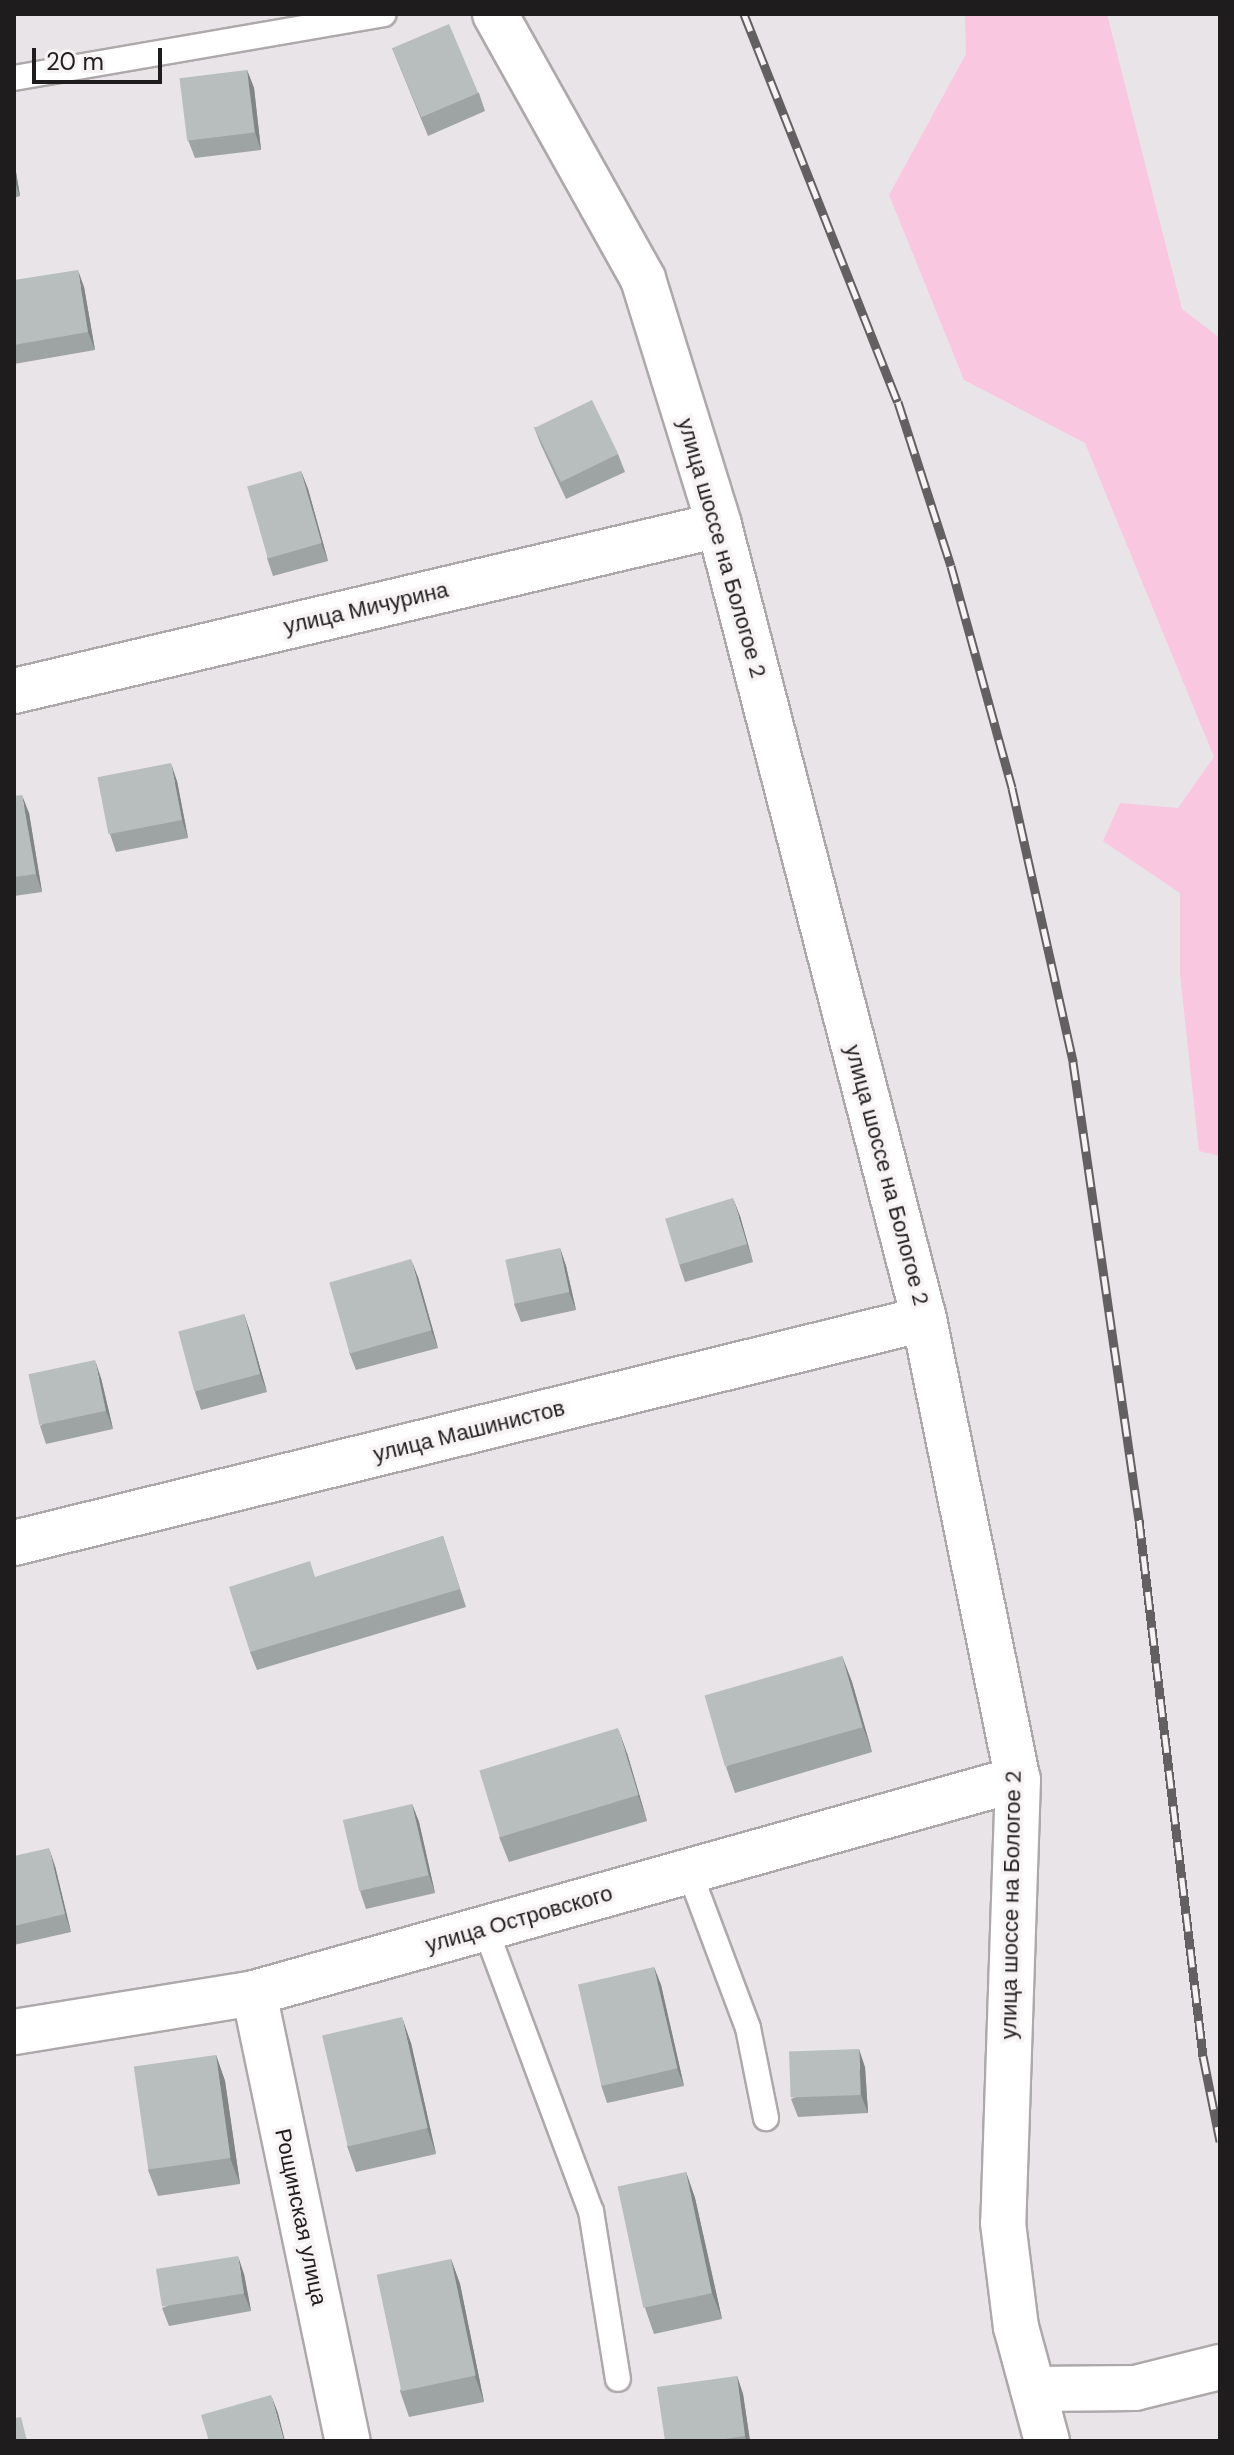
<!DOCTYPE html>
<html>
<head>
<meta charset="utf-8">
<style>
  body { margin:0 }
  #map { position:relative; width:1234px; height:2455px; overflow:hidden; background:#e9e4e7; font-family:"DM Sans",sans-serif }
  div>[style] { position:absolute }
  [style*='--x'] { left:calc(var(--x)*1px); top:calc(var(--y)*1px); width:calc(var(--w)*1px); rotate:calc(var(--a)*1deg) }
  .green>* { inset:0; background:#fac7e1 }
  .roads { filter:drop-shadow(2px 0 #ada8aa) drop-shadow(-2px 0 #ada8aa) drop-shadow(0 2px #ada8aa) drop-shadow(0 -2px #ada8aa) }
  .service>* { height:24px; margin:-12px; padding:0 12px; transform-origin:12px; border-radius:12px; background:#fff }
  .minor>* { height:44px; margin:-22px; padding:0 22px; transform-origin:22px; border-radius:22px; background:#fff }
  .tertiary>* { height:44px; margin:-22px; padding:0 22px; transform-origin:22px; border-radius:22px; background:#fff }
  .rail>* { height:9px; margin-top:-4.5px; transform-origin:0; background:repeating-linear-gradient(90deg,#f7f2f4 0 18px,#636061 0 36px); box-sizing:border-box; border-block:2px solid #636061 }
  .wall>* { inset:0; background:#9ea3a3 }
  .shaded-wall>* { inset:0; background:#818584 }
  .building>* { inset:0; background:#b8bebd; transform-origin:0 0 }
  span { translate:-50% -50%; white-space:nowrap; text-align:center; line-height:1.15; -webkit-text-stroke:7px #f7f2f4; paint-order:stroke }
  .street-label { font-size:22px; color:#1e1c1d }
  .frame { position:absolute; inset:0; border:16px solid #1e1c1d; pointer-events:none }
  .scale { position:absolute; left:32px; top:48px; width:130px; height:36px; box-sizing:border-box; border:4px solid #1e1c1d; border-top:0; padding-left:10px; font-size:24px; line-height:28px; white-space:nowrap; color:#1e1c1d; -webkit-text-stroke:6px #f7f2f4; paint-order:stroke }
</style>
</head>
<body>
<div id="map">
  <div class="green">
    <i style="clip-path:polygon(965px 14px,1107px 14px,1182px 309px,1220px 338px,1220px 1156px,1199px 1151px,1180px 974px,1180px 893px,1103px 841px,1120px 803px,1178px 808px,1214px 757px,1085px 443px,964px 380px,889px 195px,966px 54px)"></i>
  </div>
  <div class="roads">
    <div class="service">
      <i style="--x:14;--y:78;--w:375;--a:-9.8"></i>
      <i style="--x:689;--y:1871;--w:168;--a:69.4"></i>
      <i style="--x:748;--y:2028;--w:92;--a:78.7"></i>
      <i style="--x:485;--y:1928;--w:302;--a:69.5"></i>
      <i style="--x:591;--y:2211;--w:170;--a:80.9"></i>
    </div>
    <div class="minor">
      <i style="--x:14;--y:691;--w:724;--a:-13.25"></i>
      <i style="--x:14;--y:1543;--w:937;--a:-13.83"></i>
      <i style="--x:254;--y:1993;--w:458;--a:78.2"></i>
      <i style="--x:14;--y:2032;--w:243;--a:-9.2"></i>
      <i style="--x:254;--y:1993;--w:793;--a:-15.65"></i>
    </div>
    <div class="tertiary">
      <i style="--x:495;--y:14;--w:304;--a:60.8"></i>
      <i style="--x:643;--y:279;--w:257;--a:72.8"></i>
      <i style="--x:719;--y:525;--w:820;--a:75.52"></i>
      <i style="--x:924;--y:1319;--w:470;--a:78.5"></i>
      <i style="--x:1018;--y:1779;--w:444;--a:91.9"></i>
      <i style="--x:1003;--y:2223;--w:105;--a:82.9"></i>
      <i style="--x:1016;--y:2327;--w:118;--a:74.8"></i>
      <i style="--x:1033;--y:2389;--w:102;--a:-0.6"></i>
      <i style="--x:1135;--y:2388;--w:88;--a:-13.9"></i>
    </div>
  </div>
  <div class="rail">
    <i style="--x:744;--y:14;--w:417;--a:68.4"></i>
    <i style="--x:898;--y:402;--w:172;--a:72.1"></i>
    <i style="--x:951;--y:566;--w:230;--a:74.6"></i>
    <i style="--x:1012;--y:788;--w:281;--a:77.4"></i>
    <i style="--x:1073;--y:1062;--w:463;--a:81.8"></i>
    <i style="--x:1139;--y:1520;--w:540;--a:83.19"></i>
    <i style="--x:1203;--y:2056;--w:87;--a:78.7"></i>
  </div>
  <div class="wall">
    <i style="clip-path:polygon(392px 48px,479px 93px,485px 111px,428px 136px)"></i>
    <i style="clip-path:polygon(247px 70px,254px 88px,261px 150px,195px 158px,188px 140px)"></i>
    <i style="clip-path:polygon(14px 160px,20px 196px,14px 198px)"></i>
    <i style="clip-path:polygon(14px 280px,84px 287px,95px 350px,14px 364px)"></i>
    <i style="clip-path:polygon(534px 427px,618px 454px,625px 472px,566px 499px,541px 445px)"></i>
    <i style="clip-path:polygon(301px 471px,308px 489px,328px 561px,273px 576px,267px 558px)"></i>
    <i style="clip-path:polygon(177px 781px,188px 838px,116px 852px,110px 834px)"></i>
    <i style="clip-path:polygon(14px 796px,29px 813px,42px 892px,14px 896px)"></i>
    <i style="clip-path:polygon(740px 1216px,753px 1262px,685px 1282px,679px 1264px)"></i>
    <i style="clip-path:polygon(560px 1248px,566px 1266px,576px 1310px,521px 1322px,514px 1304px)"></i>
    <i style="clip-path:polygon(418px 1277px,438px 1348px,356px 1370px,349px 1352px)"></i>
    <i style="clip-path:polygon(244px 1314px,250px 1332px,267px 1392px,201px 1410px,195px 1392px)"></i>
    <i style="clip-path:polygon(101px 1378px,113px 1429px,46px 1444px,40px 1426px)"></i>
    <i style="clip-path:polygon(443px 1536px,466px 1607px,257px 1670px,250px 1652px,316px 1577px)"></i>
    <i style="clip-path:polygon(842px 1656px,852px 1682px,872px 1752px,735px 1793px,726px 1767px)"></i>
    <i style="clip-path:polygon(627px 1753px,647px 1821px,509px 1862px,499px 1837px)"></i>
    <i style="clip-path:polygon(412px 1804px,419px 1822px,435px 1893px,366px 1909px,360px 1891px)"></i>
    <i style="clip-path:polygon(14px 1856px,55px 1866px,71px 1932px,14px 1945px)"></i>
    <i style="clip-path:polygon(654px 1967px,661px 1985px,684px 2086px,607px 2103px,601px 2085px)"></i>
    <i style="clip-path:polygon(411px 2043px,436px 2154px,356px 2172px,347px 2146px)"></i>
    <i style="clip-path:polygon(216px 2055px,225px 2081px,240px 2184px,158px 2196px,148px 2170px)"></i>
    <i style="clip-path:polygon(865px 2067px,868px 2113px,798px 2117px,791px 2099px)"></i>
    <i style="clip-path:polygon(686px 2172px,695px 2198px,722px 2319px,654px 2334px,645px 2308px)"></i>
    <i style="clip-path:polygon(451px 2259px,460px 2284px,484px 2402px,409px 2417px,400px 2391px)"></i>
    <i style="clip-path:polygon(244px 2274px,251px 2311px,169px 2326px,162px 2308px)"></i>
    <i style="clip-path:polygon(737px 2376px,743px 2394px,750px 2441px,665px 2441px)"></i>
  </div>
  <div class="shaded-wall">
    <i style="clip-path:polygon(247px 70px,254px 88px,261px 150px,255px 132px)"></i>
    <i style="clip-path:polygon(14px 160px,20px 196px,14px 180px)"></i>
    <i style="clip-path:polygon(78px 270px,84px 287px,95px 350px,88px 332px)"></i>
    <i style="clip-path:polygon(301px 471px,308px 489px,328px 561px,321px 543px)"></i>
    <i style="clip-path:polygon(171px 763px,177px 781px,188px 838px,182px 820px)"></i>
    <i style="clip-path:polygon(22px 795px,29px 813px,42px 892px,36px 874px)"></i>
    <i style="clip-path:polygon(733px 1198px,740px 1216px,753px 1262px,747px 1244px)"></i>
    <i style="clip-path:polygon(560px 1248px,566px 1266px,576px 1310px,569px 1292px)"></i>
    <i style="clip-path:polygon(411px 1259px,418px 1277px,438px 1348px,431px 1330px)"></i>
    <i style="clip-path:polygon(244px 1314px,250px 1332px,267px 1392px,260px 1374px)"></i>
    <i style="clip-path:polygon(95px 1360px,101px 1378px,113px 1429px,106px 1411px)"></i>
    <i style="clip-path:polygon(842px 1656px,852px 1682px,872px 1752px,863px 1727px)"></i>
    <i style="clip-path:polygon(618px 1728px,627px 1753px,647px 1821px,638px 1795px)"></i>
    <i style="clip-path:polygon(412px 1804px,419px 1822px,435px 1893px,429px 1875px)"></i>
    <i style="clip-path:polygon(49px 1848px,55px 1866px,71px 1932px,65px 1914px)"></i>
    <i style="clip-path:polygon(654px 1967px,661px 1985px,684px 2086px,677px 2068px)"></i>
    <i style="clip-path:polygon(402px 2017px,411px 2043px,436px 2154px,427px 2128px)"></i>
    <i style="clip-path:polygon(859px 2049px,865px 2067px,868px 2113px,861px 2095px)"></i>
    <i style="clip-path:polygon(216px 2055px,225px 2081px,240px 2184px,230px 2158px)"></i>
    <i style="clip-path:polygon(686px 2172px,695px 2198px,722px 2319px,712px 2293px)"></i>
    <i style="clip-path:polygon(238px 2256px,244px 2274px,251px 2311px,244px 2294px)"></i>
    <i style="clip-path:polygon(451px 2259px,460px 2284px,484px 2402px,475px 2376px)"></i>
    <i style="clip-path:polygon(737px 2376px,743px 2394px,750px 2441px,747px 2441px,745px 2436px)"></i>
    <i style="clip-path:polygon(271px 2395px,278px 2413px,285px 2441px,284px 2441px)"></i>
  </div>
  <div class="building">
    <i style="left:449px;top:24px;width:75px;height:62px;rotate:67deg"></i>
    <i style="left:247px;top:70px;width:63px;height:68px;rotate:83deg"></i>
    <i style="clip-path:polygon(78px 270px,88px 332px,14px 345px,14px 280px)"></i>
    <i style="left:592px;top:400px;width:60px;height:64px;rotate:64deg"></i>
    <i style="left:301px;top:471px;width:75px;height:56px;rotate:74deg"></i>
    <i style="left:171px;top:763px;width:58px;height:75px;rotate:79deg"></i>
    <i style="clip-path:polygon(22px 795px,36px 874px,14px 877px,14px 796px)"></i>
    <i style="left:733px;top:1198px;width:48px;height:71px;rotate:73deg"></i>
    <i style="left:560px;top:1248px;width:45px;height:56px;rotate:78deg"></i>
    <i style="left:411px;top:1259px;width:74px;height:85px;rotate:74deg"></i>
    <i style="left:244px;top:1314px;width:62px;height:68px;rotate:75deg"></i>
    <i style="left:95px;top:1360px;width:52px;height:68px;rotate:78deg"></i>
    <i style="clip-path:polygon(443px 1536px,460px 1589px,250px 1652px,229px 1587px,310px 1561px,315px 1577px)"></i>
    <i style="left:842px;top:1656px;width:74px;height:143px;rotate:74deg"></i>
    <i style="left:618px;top:1728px;width:70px;height:145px;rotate:73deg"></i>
    <i style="left:412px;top:1804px;width:73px;height:71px;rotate:77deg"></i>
    <i style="clip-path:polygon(49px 1848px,65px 1914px,14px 1926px,14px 1856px)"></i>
    <i style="left:654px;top:1967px;width:104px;height:78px;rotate:77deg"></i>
    <i style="left:402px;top:2017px;width:114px;height:82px;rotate:77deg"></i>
    <i style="left:859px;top:2049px;width:46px;height:70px;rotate:88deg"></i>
    <i style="left:216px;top:2055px;width:104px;height:83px;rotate:82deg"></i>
    <i style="left:686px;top:2172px;width:124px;height:70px;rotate:78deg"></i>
    <i style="left:238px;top:2256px;width:38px;height:83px;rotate:81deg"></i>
    <i style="left:451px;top:2259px;width:119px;height:76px;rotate:78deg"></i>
    <i style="clip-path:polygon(737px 2376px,745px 2436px,710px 2441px,665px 2441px,657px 2387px)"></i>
    <i style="clip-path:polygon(271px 2395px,284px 2441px,209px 2441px,201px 2415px)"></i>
    <i style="clip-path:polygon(21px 2417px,27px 2441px,14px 2441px,14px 2418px)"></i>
  </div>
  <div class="street-label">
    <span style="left:722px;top:548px;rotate:74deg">улица шоссе на Бологое 2</span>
    <span style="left:366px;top:608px;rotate:-13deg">улица Мичурина</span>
    <span style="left:887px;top:1175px;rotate:75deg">улица шоссе на Бологое 2</span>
    <span style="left:469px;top:1431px;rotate:-14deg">улица Машинистов</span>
    <span style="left:1011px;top:1905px;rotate:-89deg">улица шоссе на Бологое 2</span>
    <span style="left:519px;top:1919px;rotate:-16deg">улица Островского</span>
    <span style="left:301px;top:2217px;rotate:78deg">Рощинская улица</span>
  </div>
  <div class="frame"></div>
  <div class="scale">20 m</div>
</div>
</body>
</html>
